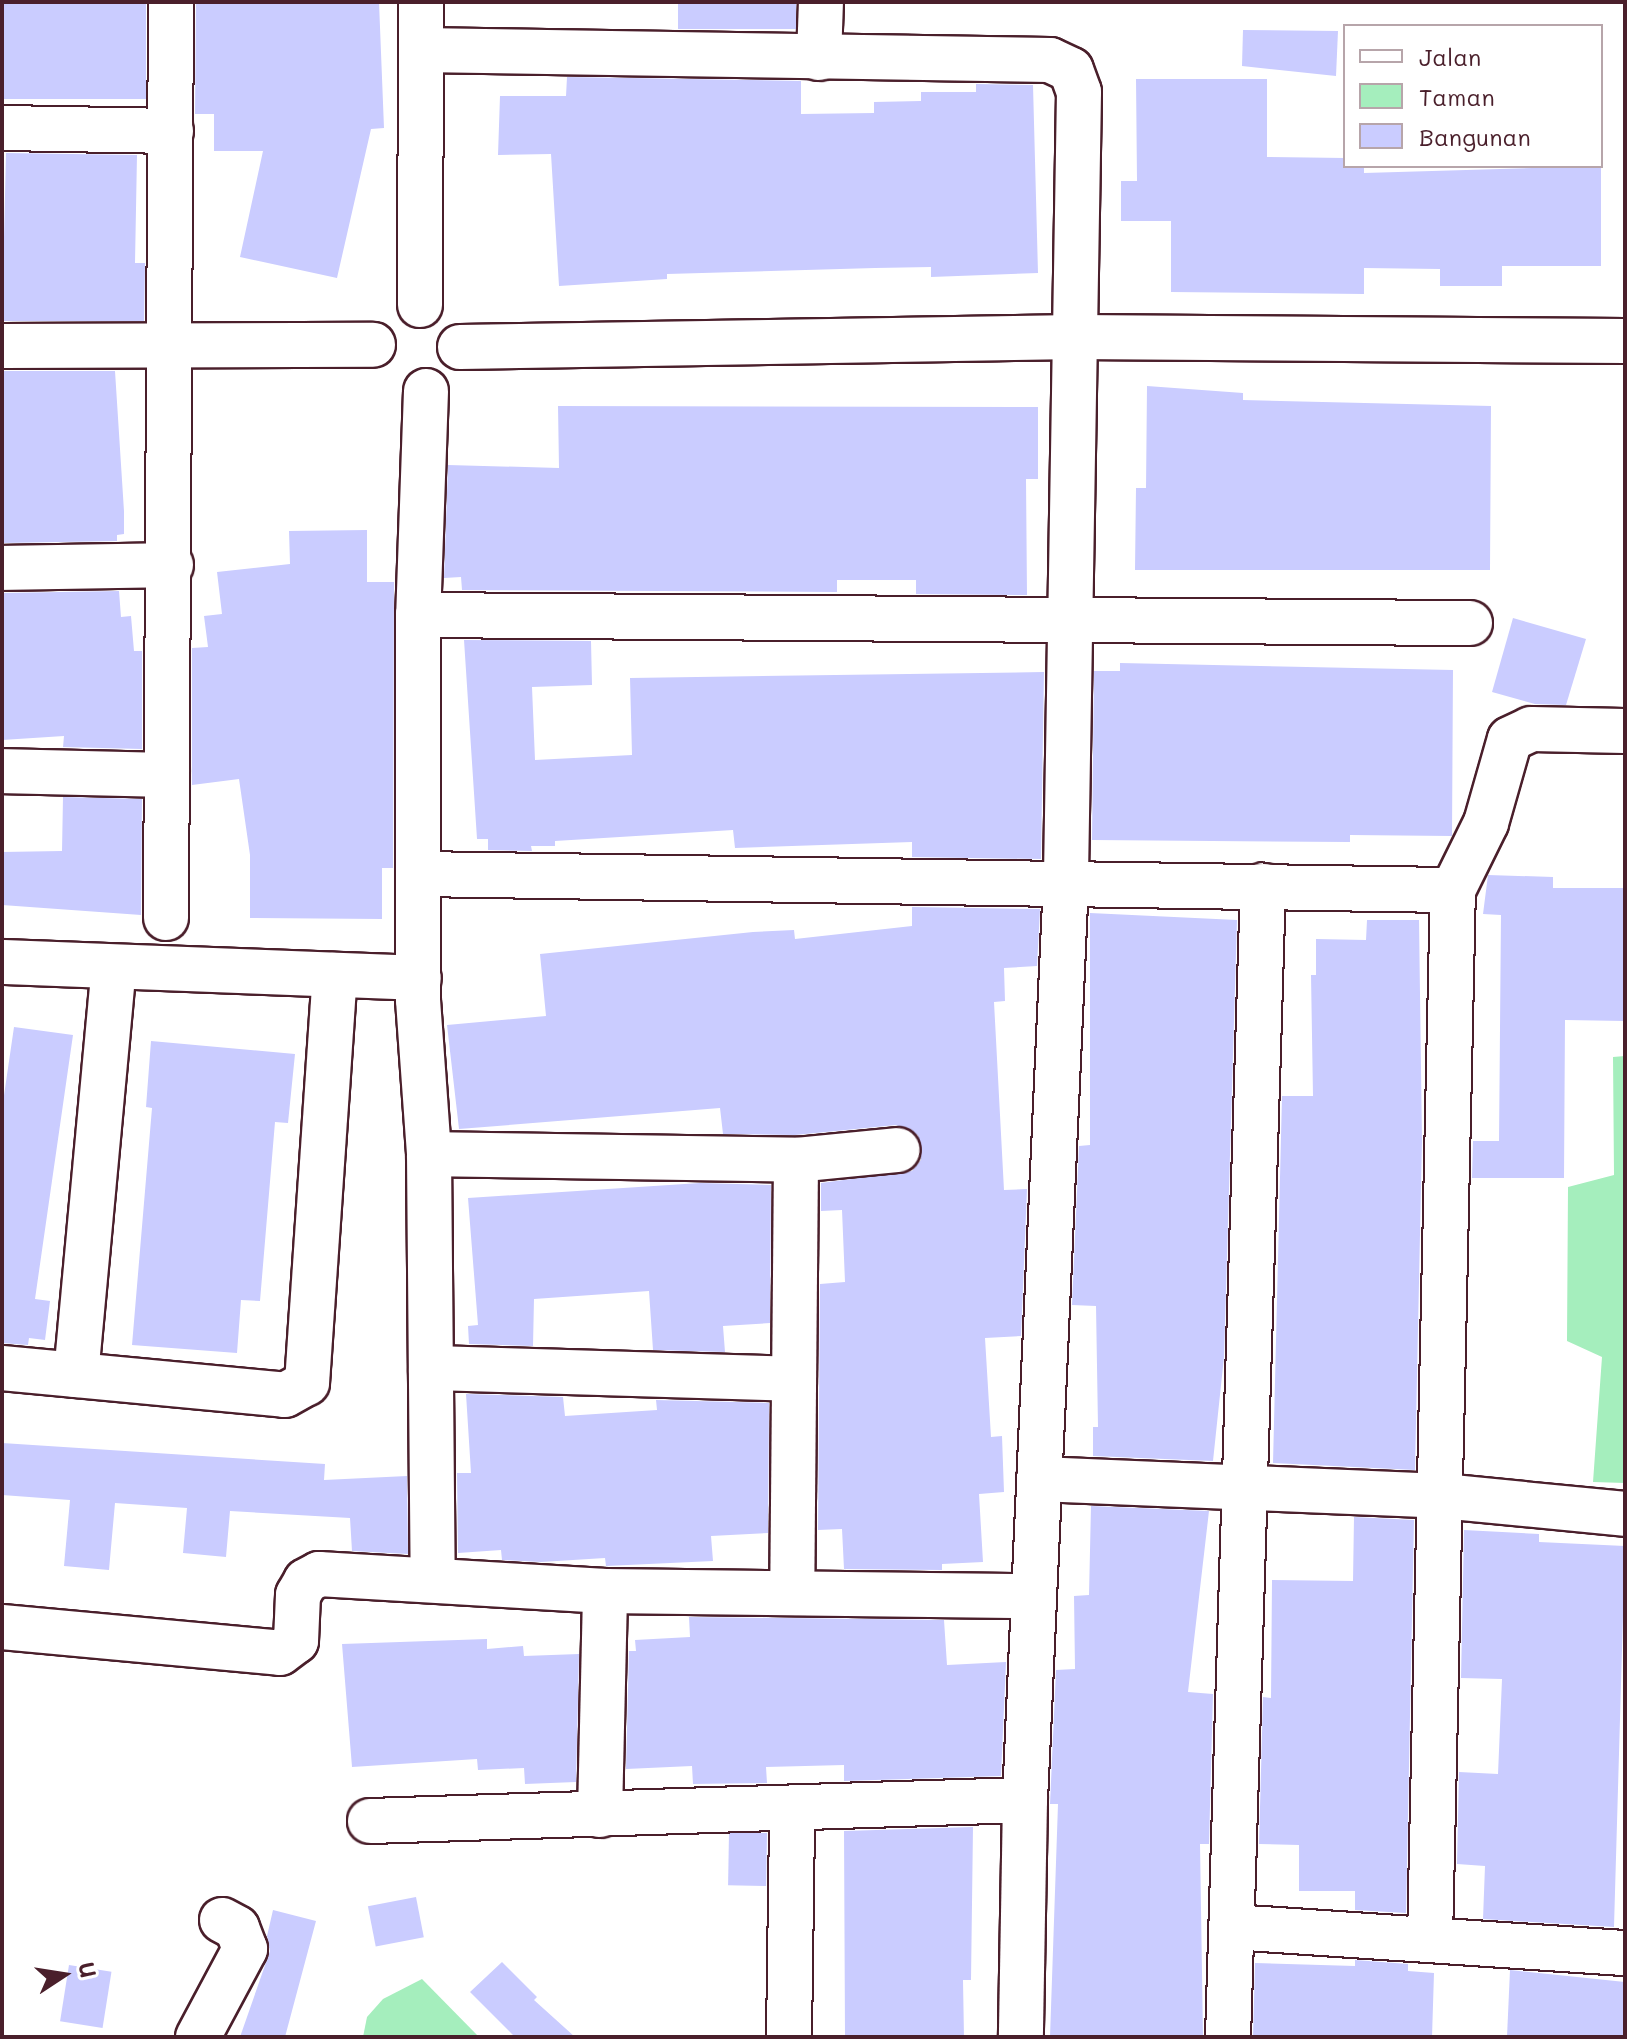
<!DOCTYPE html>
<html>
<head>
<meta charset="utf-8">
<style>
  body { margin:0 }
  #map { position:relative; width:1627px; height:2039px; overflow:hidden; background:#fff; font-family:Mali,sans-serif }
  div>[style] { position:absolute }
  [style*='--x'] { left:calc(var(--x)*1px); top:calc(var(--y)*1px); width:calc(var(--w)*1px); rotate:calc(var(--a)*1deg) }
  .green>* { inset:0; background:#a5eebd }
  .building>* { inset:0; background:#caccff; transform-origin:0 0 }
  .roads { filter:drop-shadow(2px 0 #4a1f2b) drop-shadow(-2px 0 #4a1f2b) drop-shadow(0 2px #4a1f2b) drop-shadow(0 -2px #4a1f2b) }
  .minor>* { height:44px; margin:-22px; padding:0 22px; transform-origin:22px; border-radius:22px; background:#fff }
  span { translate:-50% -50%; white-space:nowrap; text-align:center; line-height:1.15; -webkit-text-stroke:6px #fff; paint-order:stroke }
  .frame { position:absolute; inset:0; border:4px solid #4a1f2b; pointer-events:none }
  .legend { position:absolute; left:1343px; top:24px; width:260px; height:144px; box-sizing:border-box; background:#fff; border:2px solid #b7a5aa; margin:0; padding:10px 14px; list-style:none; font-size:24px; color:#4a1f2b }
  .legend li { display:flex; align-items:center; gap:16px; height:40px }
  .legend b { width:40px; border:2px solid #b7a5aa }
  .north { position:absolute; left:24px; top:1935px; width:80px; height:80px; -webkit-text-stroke:6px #fff; paint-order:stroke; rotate:78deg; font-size:22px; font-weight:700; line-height:32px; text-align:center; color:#4a1f2b }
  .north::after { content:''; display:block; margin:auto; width:28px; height:36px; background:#4a1f2b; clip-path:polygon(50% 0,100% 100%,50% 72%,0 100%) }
</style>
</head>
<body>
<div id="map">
  <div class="green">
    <i style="clip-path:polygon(1625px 1056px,1625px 1483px,1593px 1482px,1602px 1357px,1567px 1341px,1568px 1187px,1614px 1175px,1613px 1057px)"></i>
    <i style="clip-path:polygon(422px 1979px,479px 2037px,363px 2037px,367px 2017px,383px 1999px)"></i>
  </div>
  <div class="building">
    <i style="left:2px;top:2px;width:144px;height:97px"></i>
    <i style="clip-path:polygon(196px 2px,379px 2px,384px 128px,371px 129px,337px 278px,240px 257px,263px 151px,214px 151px,214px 114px,195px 114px)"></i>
    <i style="left:678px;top:2px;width:118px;height:27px"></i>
    <i style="clip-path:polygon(1243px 30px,1338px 31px,1336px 76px,1242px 66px)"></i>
    <i style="clip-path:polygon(567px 77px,801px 81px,801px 114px,874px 113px,874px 102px,921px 101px,921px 92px,976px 92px,976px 84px,1033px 85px,1038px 273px,931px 277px,931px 267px,875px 268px,667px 274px,667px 279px,559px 286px,551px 154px,498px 155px,500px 96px,566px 96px)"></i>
    <i style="clip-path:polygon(1136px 79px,1267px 79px,1267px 157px,1345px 158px,1345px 166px,1364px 166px,1364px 173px,1601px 166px,1601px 266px,1502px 266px,1502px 286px,1440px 286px,1440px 269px,1364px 268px,1364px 294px,1171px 292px,1171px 221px,1121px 221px,1121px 181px,1137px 181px)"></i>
    <i style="clip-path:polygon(6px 153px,137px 155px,135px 263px,145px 263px,144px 321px,2px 321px)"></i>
    <i style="clip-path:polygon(2px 371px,115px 371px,124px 511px,124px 534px,117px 535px,117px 541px,2px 543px)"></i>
    <i style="clip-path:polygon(1147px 386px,1243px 393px,1243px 400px,1491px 406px,1490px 570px,1135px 570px,1136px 488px,1146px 488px)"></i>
    <i style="clip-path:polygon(558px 406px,1038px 407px,1038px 479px,1026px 479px,1027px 595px,916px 594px,916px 580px,837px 580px,837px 592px,462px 590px,461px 577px,444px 578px,448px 465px,559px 468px)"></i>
    <i style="clip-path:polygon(367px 530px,367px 582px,394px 582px,393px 868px,382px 868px,382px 919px,250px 918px,250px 855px,239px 779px,192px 785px,192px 648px,208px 647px,204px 616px,222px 614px,217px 572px,290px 564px,289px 531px)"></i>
    <i style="clip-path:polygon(119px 591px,121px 617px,131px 616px,134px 651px,142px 651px,142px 749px,63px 747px,64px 736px,2px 740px,2px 593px)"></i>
    <i style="clip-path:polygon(1513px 618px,1586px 639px,1566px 705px,1535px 704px,1492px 692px)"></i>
    <i style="clip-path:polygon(464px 640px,591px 641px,592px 685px,532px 687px,535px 760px,632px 755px,630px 678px,1044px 672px,1041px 859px,912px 857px,912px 842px,735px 848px,733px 830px,555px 841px,555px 846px,531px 846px,532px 851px,488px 850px,488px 839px,477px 839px)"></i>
    <i style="clip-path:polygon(1120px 663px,1453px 670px,1452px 836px,1350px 835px,1350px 842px,1092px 840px,1094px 671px,1120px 671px)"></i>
    <i style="clip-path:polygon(63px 797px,142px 799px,141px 915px,2px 905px,2px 852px,62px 851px)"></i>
    <i style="clip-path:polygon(1488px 875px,1553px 877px,1553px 888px,1625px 888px,1625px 1021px,1565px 1020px,1564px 1178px,1472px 1178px,1473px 1141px,1499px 1141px,1501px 915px,1483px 914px)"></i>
    <i style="clip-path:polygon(912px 907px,1040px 909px,1037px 966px,1004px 968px,1005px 1001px,994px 1002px,1004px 1190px,1027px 1189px,1021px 1336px,985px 1338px,991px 1437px,1002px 1436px,1004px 1492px,979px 1494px,983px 1562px,942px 1564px,942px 1570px,844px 1569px,842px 1529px,818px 1530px,820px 1284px,845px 1282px,842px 1210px,821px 1211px,821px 1183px,912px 1171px,921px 1160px,918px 1135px,896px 1125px,795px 1135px,723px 1134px,720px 1108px,459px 1129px,447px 1025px,546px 1016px,540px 954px,753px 932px,794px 930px,795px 939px,912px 926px)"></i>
    <i style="clip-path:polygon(1090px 913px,1237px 920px,1224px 1357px,1213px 1461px,1093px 1456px,1093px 1427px,1098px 1427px,1096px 1306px,1072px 1305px,1079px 1146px,1090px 1145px)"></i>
    <i style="clip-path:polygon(1367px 920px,1419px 920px,1422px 1141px,1415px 1470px,1273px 1463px,1282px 1096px,1313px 1096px,1311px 975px,1316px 975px,1316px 939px,1366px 940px)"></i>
    <i style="clip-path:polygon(14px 1027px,73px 1035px,35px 1299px,50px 1301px,45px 1340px,29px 1338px,28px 1345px,2px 1343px,2px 1109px)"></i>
    <i style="clip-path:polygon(151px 1041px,295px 1054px,288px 1123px,275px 1122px,260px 1301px,241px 1300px,237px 1353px,132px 1345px,152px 1108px,146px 1107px)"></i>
    <i style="clip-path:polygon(700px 1183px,771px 1185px,770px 1323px,723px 1326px,725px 1352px,653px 1350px,649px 1291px,534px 1299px,533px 1346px,469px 1344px,468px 1326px,478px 1325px,468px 1198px)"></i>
    <i style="clip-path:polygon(466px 1394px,563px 1397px,565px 1416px,657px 1410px,656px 1400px,769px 1403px,768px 1533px,711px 1536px,713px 1561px,606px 1566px,605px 1558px,541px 1562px,502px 1560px,501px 1550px,458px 1553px,457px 1473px,471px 1473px)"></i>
    <i style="clip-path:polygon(2px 1443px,325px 1464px,324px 1480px,407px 1476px,408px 1554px,352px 1551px,350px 1518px,230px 1511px,226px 1557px,183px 1553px,187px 1508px,115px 1503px,109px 1570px,64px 1566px,70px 1500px,2px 1495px)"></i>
    <i style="clip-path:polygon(1091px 1506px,1209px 1511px,1188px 1692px,1213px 1694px,1209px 1844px,1200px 1844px,1203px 2037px,1050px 2037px,1058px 1804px,1050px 1804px,1056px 1670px,1075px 1669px,1074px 1596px,1089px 1595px)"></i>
    <i style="clip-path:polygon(1354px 1517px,1414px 1520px,1406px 1913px,1355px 1910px,1355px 1891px,1299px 1891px,1299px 1845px,1259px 1844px,1263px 1697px,1271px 1698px,1272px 1580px,1353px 1581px)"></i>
    <i style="clip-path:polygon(1464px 1530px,1539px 1534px,1539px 1542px,1625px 1546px,1614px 1927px,1483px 1919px,1485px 1866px,1457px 1864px,1459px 1772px,1498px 1774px,1502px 1679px,1461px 1678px)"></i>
    <i style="clip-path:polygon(689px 1617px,944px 1620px,947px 1665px,1006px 1662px,1001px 1776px,844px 1781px,844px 1765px,766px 1767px,767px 1783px,693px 1784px,692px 1766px,626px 1769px,629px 1651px,636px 1651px,635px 1640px,690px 1637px)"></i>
    <i style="clip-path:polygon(487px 1639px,487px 1649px,523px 1646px,524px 1656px,579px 1654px,576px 1782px,525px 1784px,524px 1768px,478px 1770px,477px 1759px,352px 1767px,342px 1644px)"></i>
    <i style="clip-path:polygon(973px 1827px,971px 1980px,963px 1980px,964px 2037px,845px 2037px,844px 1831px)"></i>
    <i style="left:767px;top:1833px;width:53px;height:38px;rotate:91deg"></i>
    <i style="left:416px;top:1897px;width:41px;height:49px;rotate:79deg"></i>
    <i style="clip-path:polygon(273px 1910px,316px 1921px,285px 2037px,240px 2037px,270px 1951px,267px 1936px)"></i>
    <i style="clip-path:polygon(1355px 1960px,1408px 1964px,1408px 1971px,1434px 1973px,1432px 2037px,1253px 2037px,1255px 1963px,1355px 1966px)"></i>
    <i style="clip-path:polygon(502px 1962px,537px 1997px,534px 2000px,575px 2037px,515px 2037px,470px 1992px)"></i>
    <i style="left:69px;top:1965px;width:43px;height:57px;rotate:9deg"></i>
    <i style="clip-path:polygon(1510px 1970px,1625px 1982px,1625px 2037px,1507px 2037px)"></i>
  </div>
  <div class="roads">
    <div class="minor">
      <i style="--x:421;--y:50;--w:629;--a:0.91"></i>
      <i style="--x:1050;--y:60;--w:23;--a:25"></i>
      <i style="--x:1071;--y:70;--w:23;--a:70"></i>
      <i style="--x:1079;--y:92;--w:788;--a:90.95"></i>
      <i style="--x:1066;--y:880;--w:921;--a:92.55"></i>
      <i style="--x:1025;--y:1800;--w:237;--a:91"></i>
      <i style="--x:819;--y:58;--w:56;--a:-88"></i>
      <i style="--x:2;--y:128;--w:169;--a:1"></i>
      <i style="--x:420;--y:305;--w:303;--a:-89.8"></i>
      <i style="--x:2;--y:346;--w:371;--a:-0.2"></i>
      <i style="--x:460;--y:347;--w:616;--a:-0.93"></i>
      <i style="--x:1076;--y:337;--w:549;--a:0.42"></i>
      <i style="--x:426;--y:391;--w:224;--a:92"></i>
      <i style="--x:418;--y:615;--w:385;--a:90"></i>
      <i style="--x:418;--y:1000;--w:154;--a:85.9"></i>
      <i style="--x:429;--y:1154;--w:424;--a:89.5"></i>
      <i style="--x:2;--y:568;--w:169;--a:-1"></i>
      <i style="--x:418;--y:615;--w:1052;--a:0.44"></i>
      <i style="--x:2;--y:771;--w:165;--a:1.4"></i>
      <i style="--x:418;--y:874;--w:1035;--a:0.89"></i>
      <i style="--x:166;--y:918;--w:916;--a:-89.69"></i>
      <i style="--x:2;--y:962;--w:417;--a:2.2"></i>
      <i style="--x:429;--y:1154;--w:367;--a:0.9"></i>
      <i style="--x:796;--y:1160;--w:433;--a:90.5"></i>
      <i style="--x:796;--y:1160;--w:102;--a:-5.6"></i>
      <i style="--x:2;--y:1368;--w:284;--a:5.4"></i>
      <i style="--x:285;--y:1395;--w:25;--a:-29"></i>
      <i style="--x:307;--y:1383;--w:409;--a:-86.1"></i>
      <i style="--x:431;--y:1368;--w:363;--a:1.7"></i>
      <i style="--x:76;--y:1375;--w:409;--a:-84.7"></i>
      <i style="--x:1039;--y:1479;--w:403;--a:2.4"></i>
      <i style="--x:1442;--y:1496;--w:184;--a:5.6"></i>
      <i style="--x:2;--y:1627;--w:279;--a:5.3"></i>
      <i style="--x:280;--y:1653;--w:20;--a:-37"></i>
      <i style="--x:296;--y:1641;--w:46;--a:-87.5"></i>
      <i style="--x:298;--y:1595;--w:16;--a:-60"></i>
      <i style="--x:306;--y:1581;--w:15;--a:-28"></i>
      <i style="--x:319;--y:1574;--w:287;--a:3.4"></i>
      <i style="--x:605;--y:1591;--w:429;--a:0.7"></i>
      <i style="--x:600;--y:1815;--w:224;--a:-88.7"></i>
      <i style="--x:370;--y:1821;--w:655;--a:-1.84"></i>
      <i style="--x:1232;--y:1927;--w:394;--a:3.8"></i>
      <i style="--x:1430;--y:1940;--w:1050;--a:-88.75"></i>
      <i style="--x:1453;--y:890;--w:75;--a:-63.8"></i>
      <i style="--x:1486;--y:823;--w:87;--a:-74.1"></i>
      <i style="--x:1510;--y:739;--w:23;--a:-25"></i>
      <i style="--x:1531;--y:729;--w:94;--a:1.2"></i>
      <i style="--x:198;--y:2037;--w:100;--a:-61.9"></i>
      <i style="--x:245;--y:1949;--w:22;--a:-111"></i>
      <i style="--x:237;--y:1928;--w:17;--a:-152"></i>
      <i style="--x:789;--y:2037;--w:229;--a:-89.2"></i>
      <i style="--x:1228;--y:2037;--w:1152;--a:-88.26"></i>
    </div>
  </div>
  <div class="frame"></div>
  <ul class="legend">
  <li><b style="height:10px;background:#fff"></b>Jalan</li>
  <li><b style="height:22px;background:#a5eebd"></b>Taman</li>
  <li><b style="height:22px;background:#caccff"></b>Bangunan</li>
  </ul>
  <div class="north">U</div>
</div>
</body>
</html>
